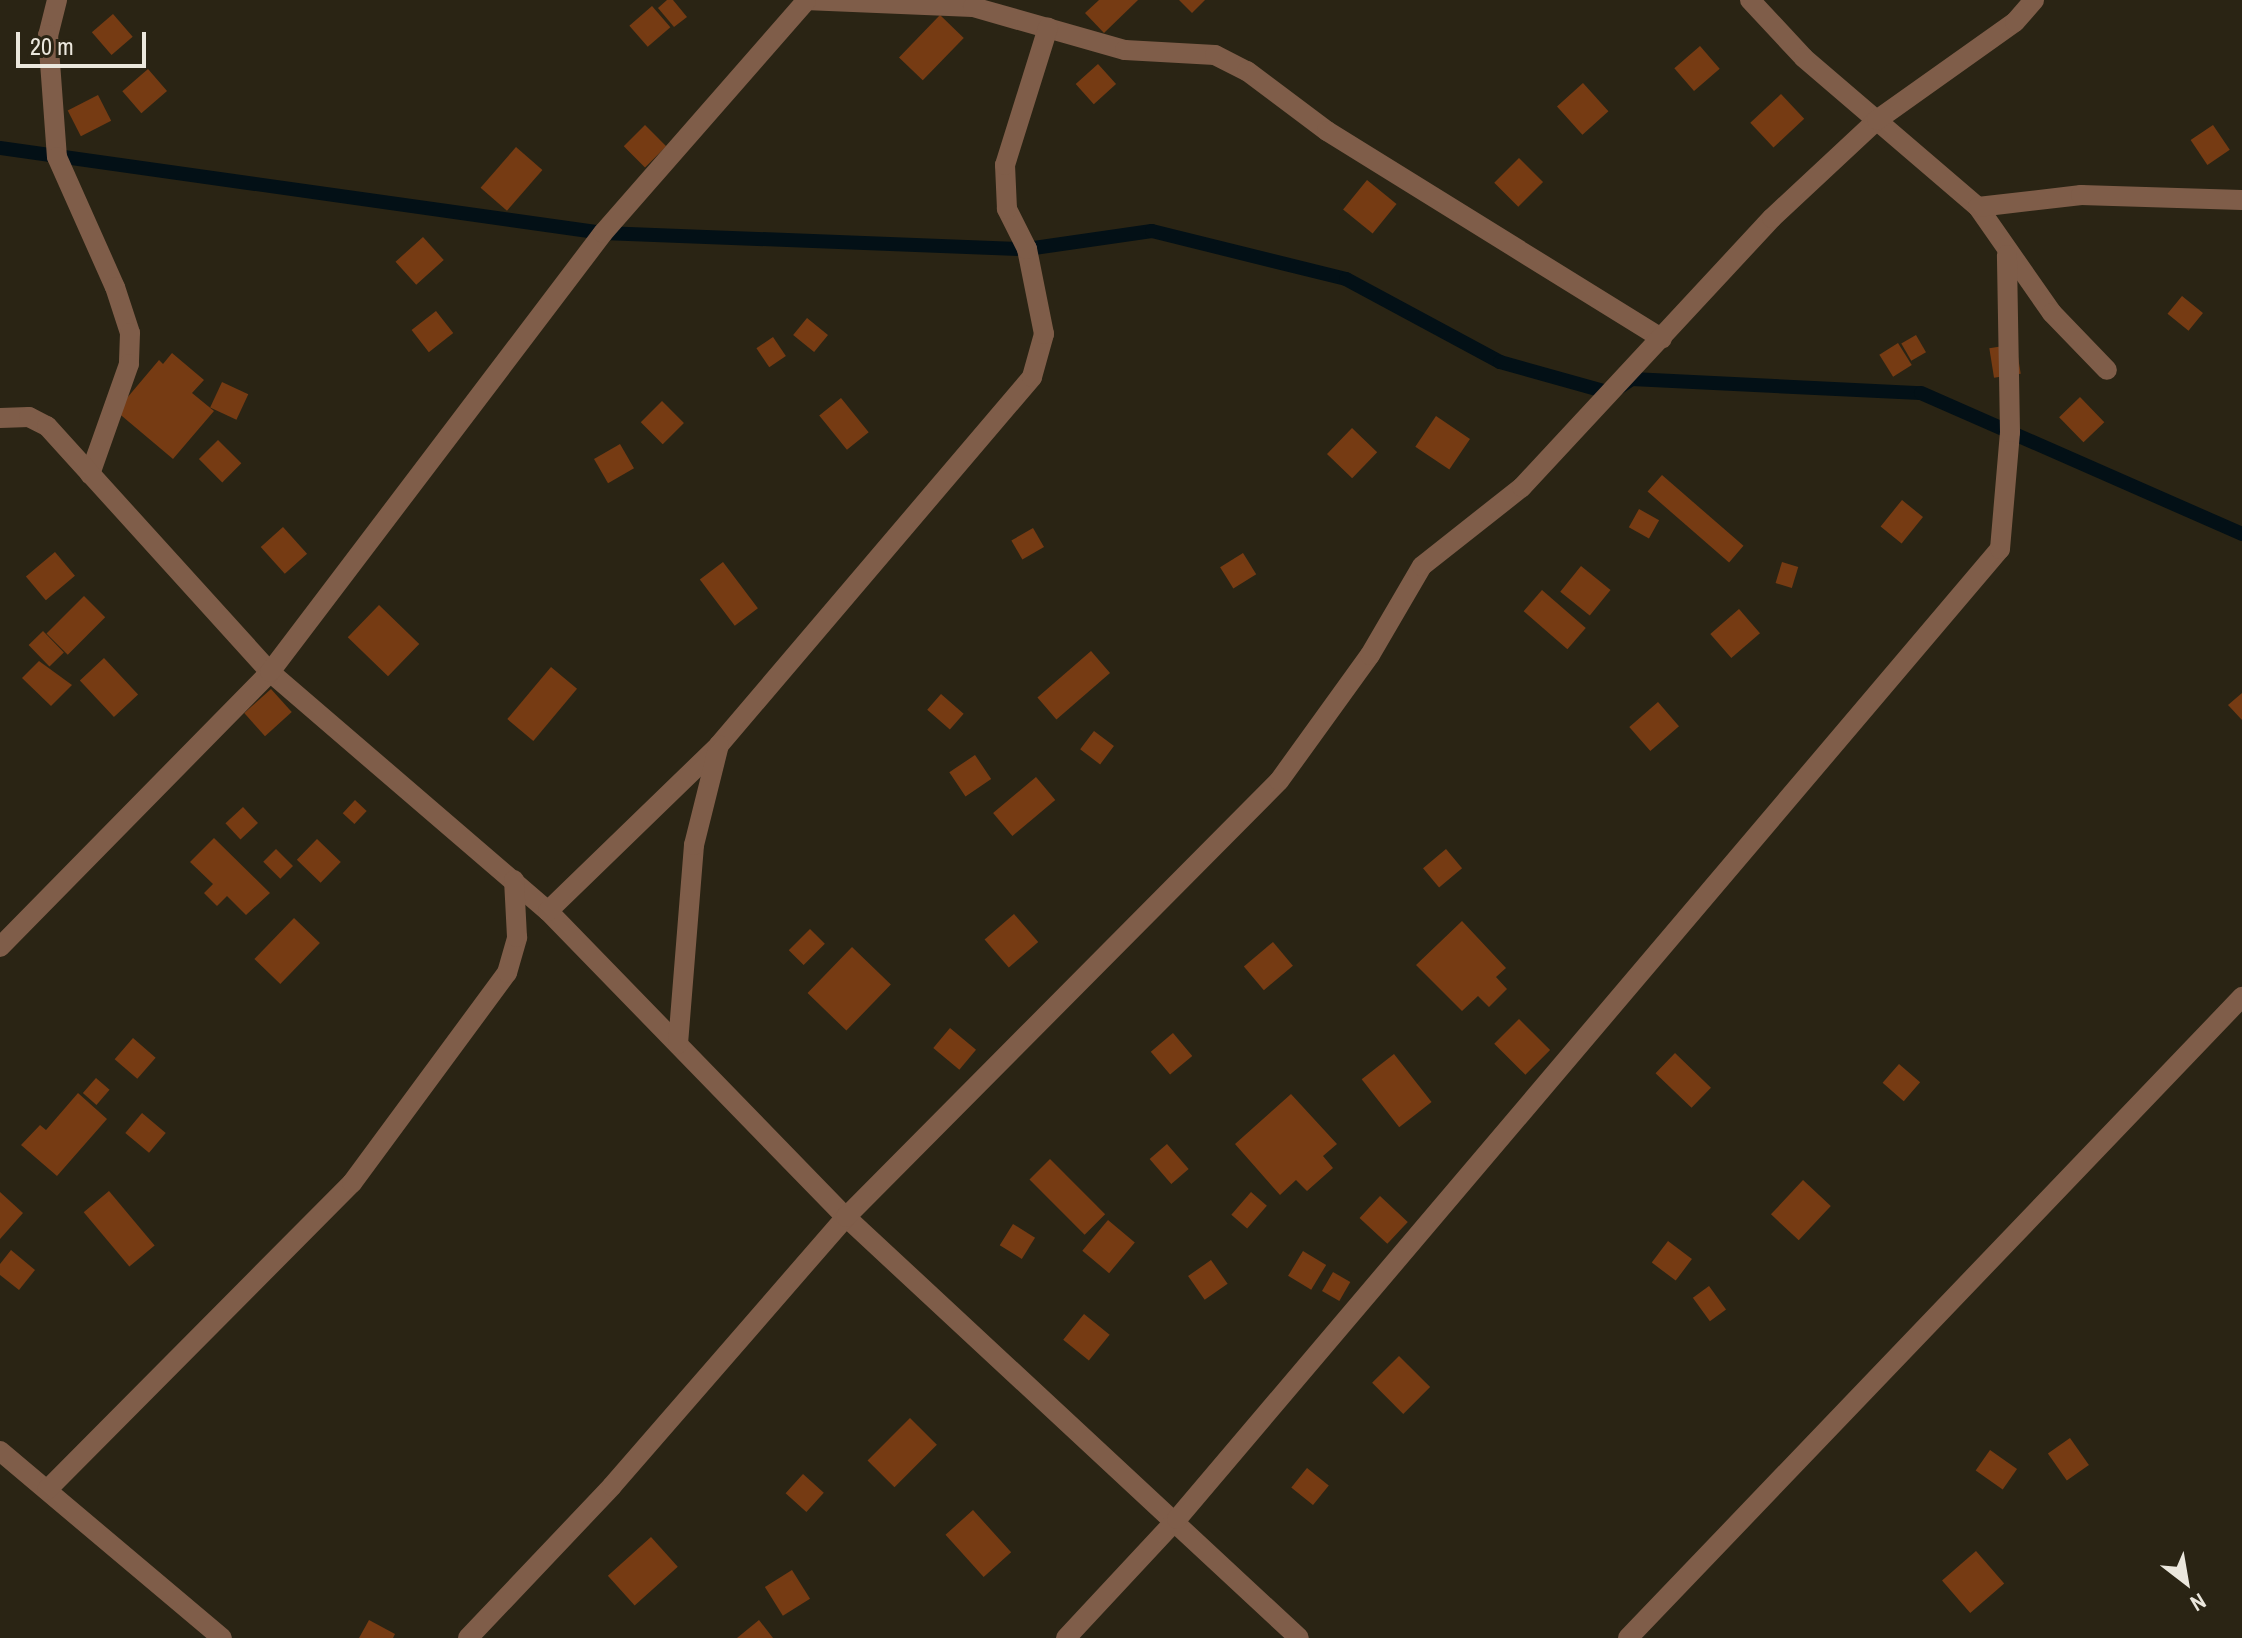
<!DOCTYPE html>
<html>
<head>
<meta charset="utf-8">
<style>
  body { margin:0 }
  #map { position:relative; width:2242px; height:1638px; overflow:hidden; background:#2a2414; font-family:"Archivo Narrow",sans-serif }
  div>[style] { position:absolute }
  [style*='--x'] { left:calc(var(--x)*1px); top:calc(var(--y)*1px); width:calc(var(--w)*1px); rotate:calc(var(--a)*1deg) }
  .stream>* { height:14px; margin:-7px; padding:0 7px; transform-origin:7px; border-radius:7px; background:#031016 }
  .building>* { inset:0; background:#763b13; transform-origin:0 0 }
  .minor>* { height:20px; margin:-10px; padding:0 10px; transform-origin:10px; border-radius:10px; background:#7f5d49 }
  span { translate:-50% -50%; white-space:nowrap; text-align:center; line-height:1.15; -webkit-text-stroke:8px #2a2414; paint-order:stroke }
  .north { position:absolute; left:2146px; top:1542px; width:80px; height:80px; -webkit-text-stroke:6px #2a2414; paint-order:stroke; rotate:149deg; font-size:22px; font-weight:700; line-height:32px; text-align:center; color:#ebe7dd }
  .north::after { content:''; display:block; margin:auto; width:28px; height:36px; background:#ebe7dd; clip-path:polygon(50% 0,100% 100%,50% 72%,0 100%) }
  .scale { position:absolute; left:16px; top:32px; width:130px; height:36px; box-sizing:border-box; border:4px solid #ebe7dd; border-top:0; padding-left:10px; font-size:24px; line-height:28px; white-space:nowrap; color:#ebe7dd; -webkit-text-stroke:6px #2a2414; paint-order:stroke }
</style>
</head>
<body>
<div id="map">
  <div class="stream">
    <i style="--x:0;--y:148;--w:609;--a:8.02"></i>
    <i style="--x:603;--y:233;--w:424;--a:2.2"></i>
    <i style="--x:1027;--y:249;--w:126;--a:-8.2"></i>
    <i style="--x:1152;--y:231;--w:200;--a:13.9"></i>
    <i style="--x:1346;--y:279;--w:175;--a:28.3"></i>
    <i style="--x:1500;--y:362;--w:115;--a:15.6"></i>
    <i style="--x:1611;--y:393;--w:25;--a:-34"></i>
    <i style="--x:1632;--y:379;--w:289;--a:2.8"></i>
    <i style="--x:1921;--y:393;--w:351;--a:23.7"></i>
  </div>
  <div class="building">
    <i style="clip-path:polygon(667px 0,673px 0,687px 17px,674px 27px,658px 8px)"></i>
    <i style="clip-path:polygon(1099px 0,1138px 0,1104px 33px,1085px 13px)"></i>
    <i style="clip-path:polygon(1179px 0,1205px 0,1192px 13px)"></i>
    <i style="left:652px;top:6px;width:28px;height:30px;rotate:49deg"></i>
    <i style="left:113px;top:14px;width:30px;height:28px;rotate:49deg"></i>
    <i style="left:940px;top:15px;width:33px;height:59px;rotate:44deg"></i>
    <i style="left:1700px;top:46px;width:30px;height:34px;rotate:49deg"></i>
    <i style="left:1098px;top:64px;width:27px;height:30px;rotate:48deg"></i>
    <i style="left:148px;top:69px;width:29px;height:34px;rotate:49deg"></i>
    <i style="left:1583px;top:83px;width:38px;height:35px;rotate:48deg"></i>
    <i style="left:1781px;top:94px;width:34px;height:42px;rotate:47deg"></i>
    <i style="left:98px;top:95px;width:29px;height:34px;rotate:63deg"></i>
    <i style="left:645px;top:125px;width:30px;height:30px;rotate:45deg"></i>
    <i style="left:2213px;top:125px;width:30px;height:27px;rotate:56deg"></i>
    <i style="left:516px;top:147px;width:35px;height:54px;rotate:41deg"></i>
    <i style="left:1519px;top:158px;width:34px;height:35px;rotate:45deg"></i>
    <i style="left:1367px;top:180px;width:38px;height:38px;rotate:39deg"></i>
    <i style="left:423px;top:237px;width:31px;height:37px;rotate:48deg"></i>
    <i style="left:2182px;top:296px;width:27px;height:23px;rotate:39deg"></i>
    <i style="left:436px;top:311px;width:28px;height:31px;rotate:52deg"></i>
    <i style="left:807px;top:318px;width:27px;height:22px;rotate:39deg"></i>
    <i style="left:1916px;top:335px;width:20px;height:17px;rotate:60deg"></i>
    <i style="left:773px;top:337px;width:23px;height:20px;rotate:56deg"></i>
    <i style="left:1898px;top:343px;width:26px;height:22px;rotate:58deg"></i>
    <i style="left:2016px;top:344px;width:30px;height:27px;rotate:81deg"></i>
    <i style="clip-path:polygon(172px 353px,204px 380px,192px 393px,214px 411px,173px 459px,116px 411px,159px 360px,163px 364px)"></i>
    <i style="left:222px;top:382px;width:29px;height:28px;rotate:25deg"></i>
    <i style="left:2080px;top:397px;width:35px;height:29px;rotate:46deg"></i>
    <i style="left:841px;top:398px;width:44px;height:28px;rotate:51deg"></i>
    <i style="left:662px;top:401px;width:31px;height:30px;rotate:45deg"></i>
    <i style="left:1436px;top:416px;width:41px;height:37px;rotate:34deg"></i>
    <i style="left:1352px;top:428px;width:35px;height:36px;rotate:44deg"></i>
    <i style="left:218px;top:440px;width:33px;height:27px;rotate:45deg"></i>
    <i style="left:620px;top:444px;width:28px;height:30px;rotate:60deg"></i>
    <i style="left:1662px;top:475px;width:108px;height:22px;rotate:41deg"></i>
    <i style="left:1902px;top:500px;width:27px;height:34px;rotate:39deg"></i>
    <i style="left:1639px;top:509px;width:23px;height:21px;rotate:29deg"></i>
    <i style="left:283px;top:527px;width:36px;height:30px;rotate:48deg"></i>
    <i style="left:1033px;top:528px;width:22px;height:25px;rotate:60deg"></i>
    <i style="left:55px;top:552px;width:31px;height:38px;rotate:50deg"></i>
    <i style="left:1243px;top:553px;width:25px;height:27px;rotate:58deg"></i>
    <i style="left:723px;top:562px;width:58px;height:29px;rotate:53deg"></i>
    <i style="left:1782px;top:562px;width:17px;height:22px;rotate:17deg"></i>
    <i style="left:1581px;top:566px;width:38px;height:33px;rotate:39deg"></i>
    <i style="left:1542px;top:590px;width:58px;height:28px;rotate:41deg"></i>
    <i style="left:84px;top:596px;width:30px;height:53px;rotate:45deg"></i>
    <i style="left:379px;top:605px;width:56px;height:45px;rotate:44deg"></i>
    <i style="left:1739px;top:609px;width:32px;height:38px;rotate:49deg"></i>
    <i style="left:43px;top:631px;width:30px;height:20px;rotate:46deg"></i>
    <i style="left:1091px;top:651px;width:29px;height:71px;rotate:49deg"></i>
    <i style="left:104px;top:658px;width:50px;height:33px;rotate:47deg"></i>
    <i style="clip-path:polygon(39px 661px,72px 685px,51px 706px,22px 678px)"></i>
    <i style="left:551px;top:667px;width:34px;height:68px;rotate:40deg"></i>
    <i style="left:271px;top:689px;width:31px;height:36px;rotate:48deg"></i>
    <i style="clip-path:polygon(2242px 693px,2242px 720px,2228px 705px)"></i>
    <i style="left:941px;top:694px;width:30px;height:21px;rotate:41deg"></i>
    <i style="left:1658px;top:702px;width:32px;height:38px;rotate:49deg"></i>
    <i style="left:1094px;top:731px;width:25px;height:23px;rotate:37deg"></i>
    <i style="left:975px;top:755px;width:29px;height:31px;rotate:56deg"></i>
    <i style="left:1036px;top:777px;width:30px;height:56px;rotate:50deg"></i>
    <i style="left:355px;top:800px;width:16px;height:18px;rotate:43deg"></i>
    <i style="left:243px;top:807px;width:22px;height:24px;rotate:47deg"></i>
    <i style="clip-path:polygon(214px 838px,270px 893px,246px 915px,227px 896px,217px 906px,204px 893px,213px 884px,190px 862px)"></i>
    <i style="left:317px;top:839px;width:33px;height:29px;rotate:44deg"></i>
    <i style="left:276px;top:849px;width:24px;height:18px;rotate:45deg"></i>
    <i style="left:1446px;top:849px;width:25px;height:30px;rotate:50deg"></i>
    <i style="left:1014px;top:914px;width:37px;height:39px;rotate:49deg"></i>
    <i style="left:294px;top:918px;width:36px;height:57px;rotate:44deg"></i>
    <i style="clip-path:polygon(1462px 921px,1506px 968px,1496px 977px,1507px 989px,1489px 1007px,1478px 996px,1462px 1011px,1416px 965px)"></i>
    <i style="left:810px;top:929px;width:21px;height:30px;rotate:45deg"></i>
    <i style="left:1273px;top:942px;width:31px;height:38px;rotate:50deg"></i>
    <i style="left:852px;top:947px;width:54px;height:64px;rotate:44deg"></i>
    <i style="left:1519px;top:1019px;width:44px;height:35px;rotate:45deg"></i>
    <i style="left:950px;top:1028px;width:34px;height:26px;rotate:40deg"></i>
    <i style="left:1173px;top:1033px;width:30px;height:29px;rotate:50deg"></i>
    <i style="left:133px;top:1038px;width:30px;height:28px;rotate:41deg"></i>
    <i style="left:1675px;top:1053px;width:50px;height:28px;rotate:44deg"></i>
    <i style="left:1394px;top:1054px;width:61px;height:41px;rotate:52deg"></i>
    <i style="left:1899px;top:1064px;width:28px;height:25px;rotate:41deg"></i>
    <i style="left:96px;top:1078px;width:18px;height:20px;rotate:41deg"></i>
    <i style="clip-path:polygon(78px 1093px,107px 1119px,57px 1176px,21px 1145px,40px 1125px,46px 1130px)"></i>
    <i style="clip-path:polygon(1291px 1094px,1337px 1144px,1323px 1156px,1333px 1168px,1307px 1191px,1296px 1180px,1280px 1195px,1235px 1144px)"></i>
    <i style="left:142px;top:1113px;width:31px;height:26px;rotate:40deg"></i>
    <i style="left:1167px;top:1144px;width:33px;height:23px;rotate:49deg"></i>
    <i style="left:1050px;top:1159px;width:78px;height:29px;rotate:45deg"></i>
    <i style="left:1803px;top:1180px;width:38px;height:47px;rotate:43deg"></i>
    <i style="left:109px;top:1191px;width:71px;height:33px;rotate:50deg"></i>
    <i style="clip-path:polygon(0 1192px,23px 1213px,0 1239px)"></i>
    <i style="left:1251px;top:1192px;width:21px;height:30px;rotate:41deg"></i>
    <i style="left:1380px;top:1196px;width:38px;height:30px;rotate:43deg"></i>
    <i style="left:1108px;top:1220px;width:35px;height:40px;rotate:40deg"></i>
    <i style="left:1013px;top:1224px;width:26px;height:25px;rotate:32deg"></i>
    <i style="left:1668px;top:1241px;width:30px;height:27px;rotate:37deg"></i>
    <i style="clip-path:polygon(11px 1250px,35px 1270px,19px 1290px,0 1275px,0 1264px)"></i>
    <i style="left:1303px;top:1251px;width:27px;height:29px;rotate:31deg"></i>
    <i style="left:1211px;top:1260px;width:29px;height:28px;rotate:55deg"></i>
    <i style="left:1333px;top:1272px;width:20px;height:22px;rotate:30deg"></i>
    <i style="left:1709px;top:1286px;width:29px;height:20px;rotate:54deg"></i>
    <i style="left:1084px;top:1314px;width:33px;height:33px;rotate:39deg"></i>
    <i style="left:1399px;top:1356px;width:44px;height:38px;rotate:45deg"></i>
    <i style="left:910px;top:1418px;width:38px;height:60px;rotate:45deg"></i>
    <i style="left:2070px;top:1438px;width:33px;height:27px;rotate:55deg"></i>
    <i style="left:1990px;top:1450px;width:33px;height:25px;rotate:35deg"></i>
    <i style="left:1307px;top:1468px;width:28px;height:25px;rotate:39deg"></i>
    <i style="left:803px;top:1474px;width:28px;height:26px;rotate:42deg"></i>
    <i style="left:973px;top:1510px;width:57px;height:37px;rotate:48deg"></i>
    <i style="left:651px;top:1537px;width:40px;height:58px;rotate:48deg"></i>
    <i style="left:1976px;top:1551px;width:43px;height:45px;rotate:49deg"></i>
    <i style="left:792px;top:1570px;width:34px;height:32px;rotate:58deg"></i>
    <i style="clip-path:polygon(369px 1620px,395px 1634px,393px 1638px,359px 1638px)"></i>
    <i style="clip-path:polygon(759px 1620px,773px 1638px,737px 1638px)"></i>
  </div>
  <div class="minor">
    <i style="--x:57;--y:0;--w:36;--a:104"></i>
    <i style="--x:48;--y:35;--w:122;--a:85.8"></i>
    <i style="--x:57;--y:157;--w:142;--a:66"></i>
    <i style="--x:115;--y:287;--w:48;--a:71.9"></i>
    <i style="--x:130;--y:333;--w:31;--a:92"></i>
    <i style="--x:129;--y:364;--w:117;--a:109.5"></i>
    <i style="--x:805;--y:0;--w:168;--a:2.4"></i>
    <i style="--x:973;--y:7;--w:158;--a:15.8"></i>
    <i style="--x:1125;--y:50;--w:90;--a:3.2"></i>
    <i style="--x:1215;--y:55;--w:36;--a:27"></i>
    <i style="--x:1247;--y:71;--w:100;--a:36.9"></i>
    <i style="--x:1327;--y:131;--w:394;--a:31.8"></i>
    <i style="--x:1750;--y:0;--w:79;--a:47"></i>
    <i style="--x:1804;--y:58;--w:229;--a:40.6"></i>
    <i style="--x:1978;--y:207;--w:129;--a:55.1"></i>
    <i style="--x:2052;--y:313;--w:79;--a:46"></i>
    <i style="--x:1978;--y:207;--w:104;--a:-6.6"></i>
    <i style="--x:2081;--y:195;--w:161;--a:1.8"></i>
    <i style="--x:0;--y:418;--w:29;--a:-2"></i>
    <i style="--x:29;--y:417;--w:20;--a:27"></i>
    <i style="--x:47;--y:426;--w:332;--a:47.8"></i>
    <i style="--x:270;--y:672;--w:367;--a:40.7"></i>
    <i style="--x:548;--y:911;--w:427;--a:45.8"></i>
    <i style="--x:846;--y:1217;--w:618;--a:42.9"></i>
    <i style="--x:548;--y:911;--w:238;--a:-44.1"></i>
    <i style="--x:719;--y:745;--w:483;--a:-49.6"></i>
    <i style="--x:1032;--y:377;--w:45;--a:-74.4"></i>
    <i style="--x:1044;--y:334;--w:87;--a:-101.3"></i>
    <i style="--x:1027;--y:249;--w:45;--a:-116.6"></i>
    <i style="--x:1007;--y:209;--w:44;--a:-92.6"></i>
    <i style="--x:1005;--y:165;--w:144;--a:-72.6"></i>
    <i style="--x:0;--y:947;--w:385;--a:-45.5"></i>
    <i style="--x:270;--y:672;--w:551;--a:-52.82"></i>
    <i style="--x:603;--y:233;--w:308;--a:-48.8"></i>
    <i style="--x:678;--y:1044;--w:200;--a:-85.4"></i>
    <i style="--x:694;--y:845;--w:103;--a:-76"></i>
    <i style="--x:0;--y:1451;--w:290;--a:40.1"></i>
    <i style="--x:47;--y:1490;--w:433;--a:-45.2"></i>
    <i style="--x:352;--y:1183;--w:261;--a:-53.6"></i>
    <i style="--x:507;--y:973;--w:37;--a:-74"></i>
    <i style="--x:517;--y:937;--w:57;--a:-93"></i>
    <i style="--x:468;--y:1638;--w:209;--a:-46.5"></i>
    <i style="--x:612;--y:1486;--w:357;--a:-49"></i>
    <i style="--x:846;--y:1217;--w:614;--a:-45.2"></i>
    <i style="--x:1279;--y:781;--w:155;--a:-54.2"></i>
    <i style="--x:1370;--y:655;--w:103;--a:-59.7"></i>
    <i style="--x:1422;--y:566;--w:127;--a:-38.3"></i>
    <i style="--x:1522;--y:487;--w:367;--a:-47.1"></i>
    <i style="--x:1772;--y:218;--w:144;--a:-43"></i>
    <i style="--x:1877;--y:120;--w:169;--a:-35.4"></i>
    <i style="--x:2015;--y:22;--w:29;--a:-49"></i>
    <i style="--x:1066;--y:1638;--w:163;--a:-47"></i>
    <i style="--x:1177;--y:1519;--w:1272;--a:-49.69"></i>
    <i style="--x:2000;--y:549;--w:117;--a:-85.1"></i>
    <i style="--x:2010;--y:432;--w:177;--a:-91"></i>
    <i style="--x:1628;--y:1638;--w:888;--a:-46.23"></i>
  </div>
  <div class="north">N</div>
  <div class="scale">20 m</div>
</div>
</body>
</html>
